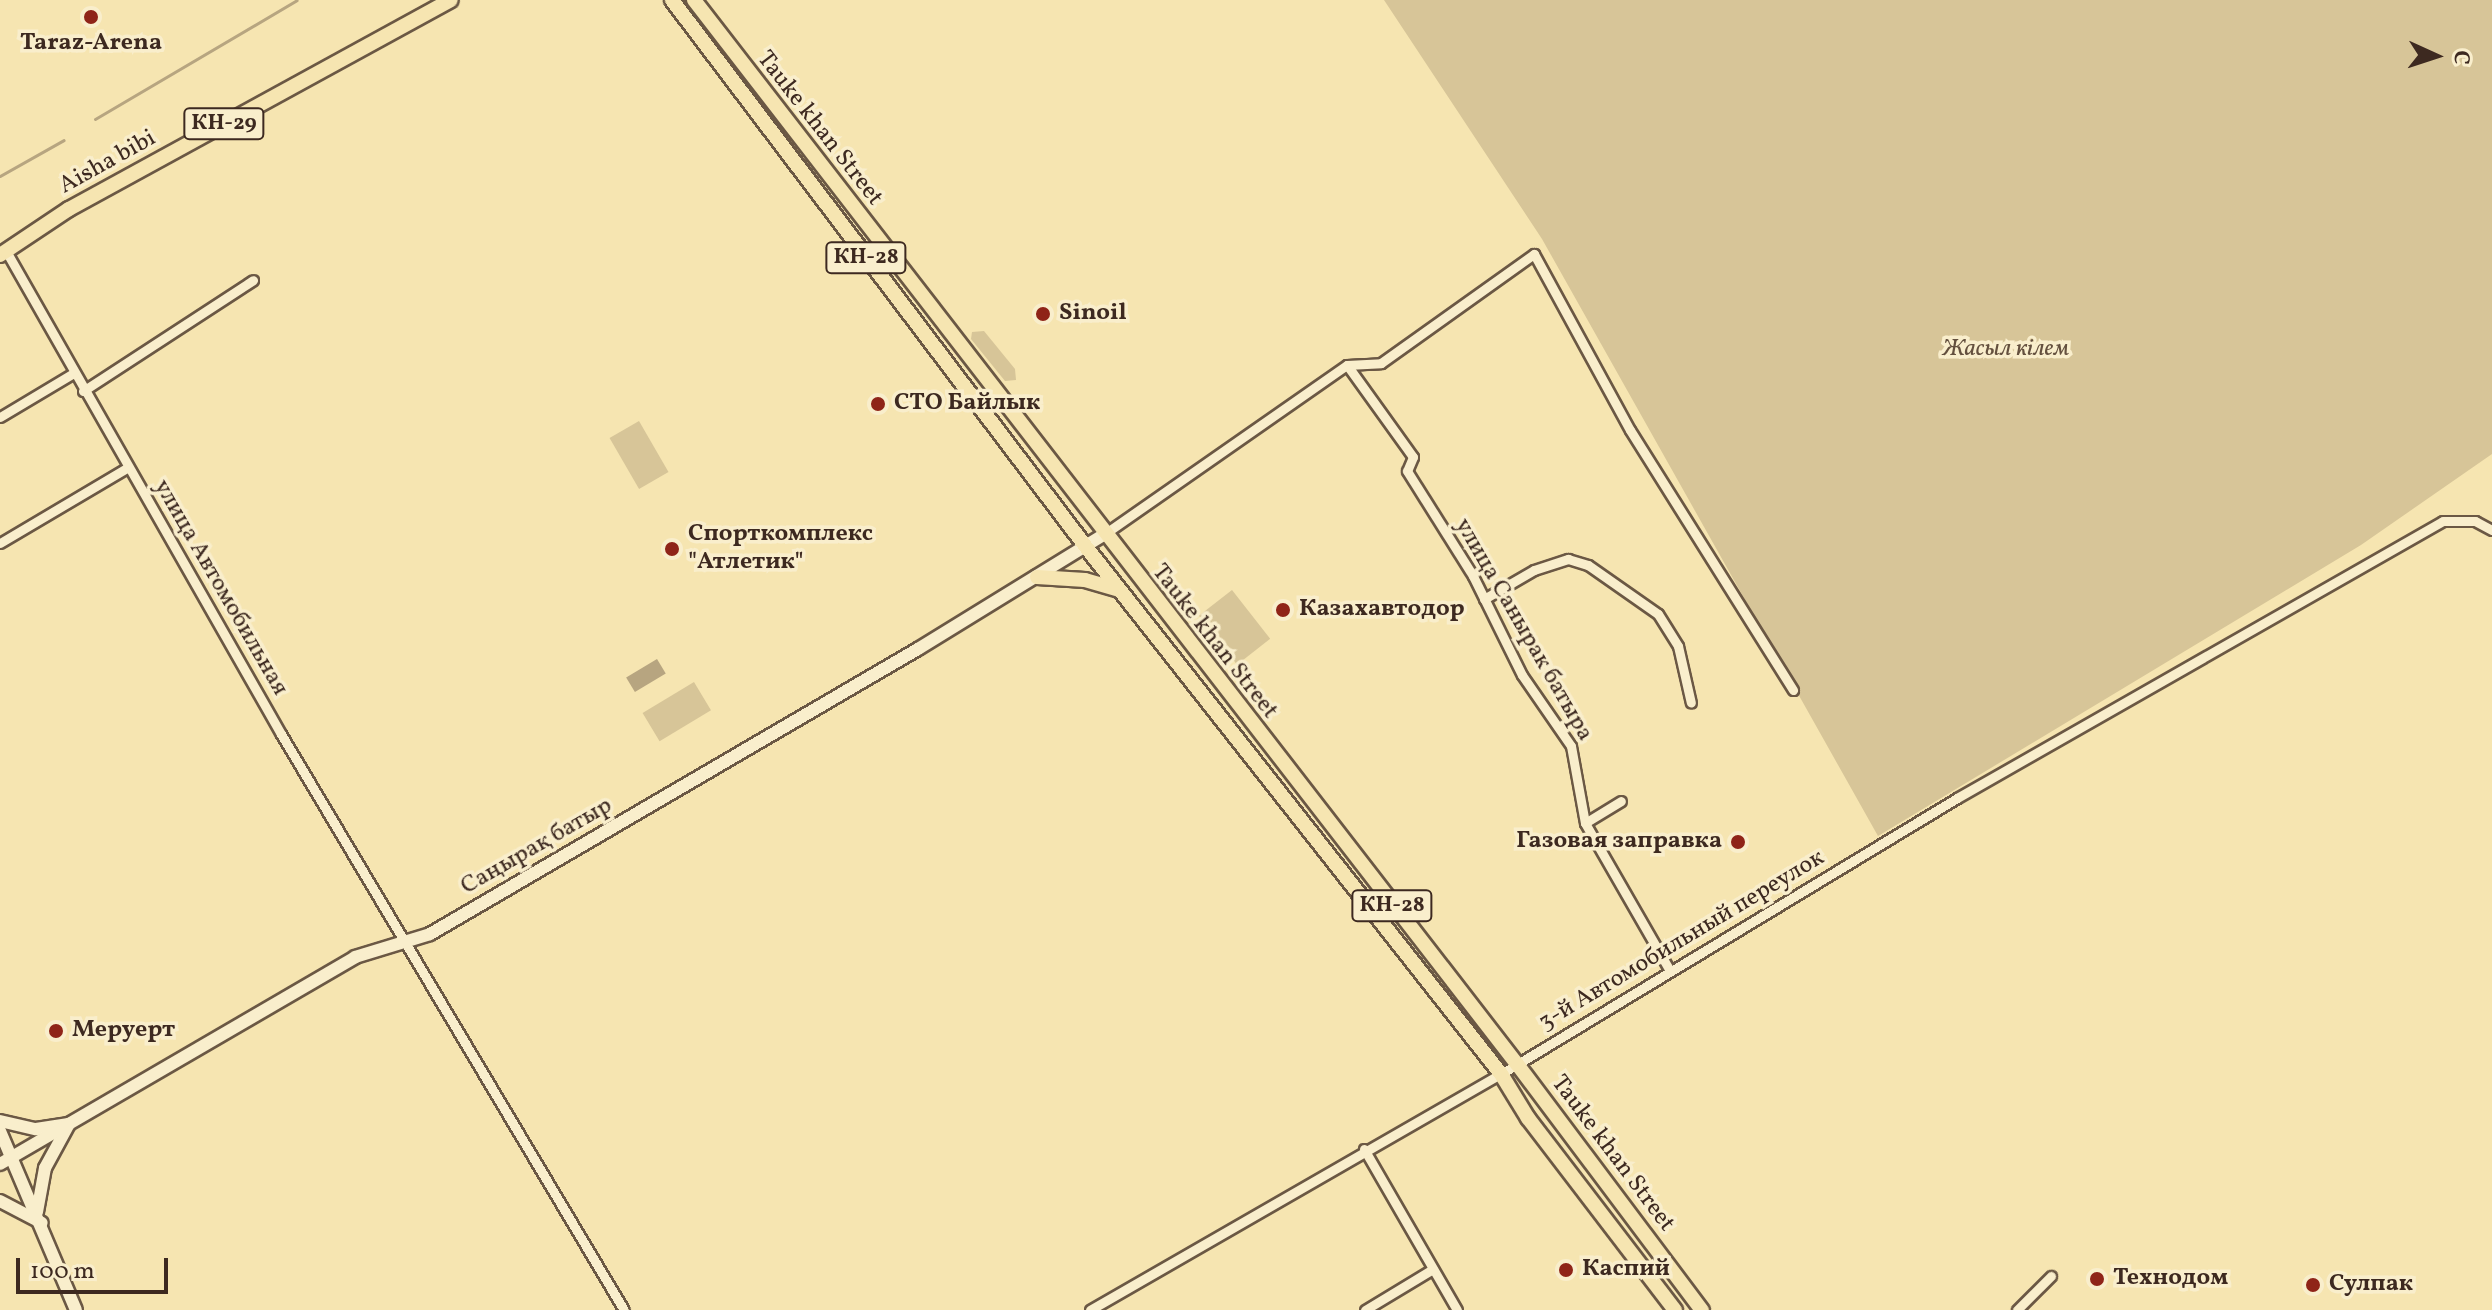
<!DOCTYPE html>
<html>
<head>
<meta charset="utf-8">
<style>
  body { margin:0 }
  #map { position:relative; width:2492px; height:1310px; overflow:hidden; background:#f6e5b1; font-family:Vollkorn,serif }
  div>[style] { position:absolute }
  [style*='--x'] { left:calc(var(--x)*1px); top:calc(var(--y)*1px); width:calc(var(--w)*1px); rotate:calc(var(--a)*1deg) }
  .green>* { inset:0; background:#d7c598; transform-origin:0 0 }
  .water>* { inset:0; background:#b7a580; transform-origin:0 0 }
  .stream>* { height:3px; margin:-1.5px; padding:0 1.5px; transform-origin:1.5px; border-radius:1.5px; background:#b7a580 }
  .roads { filter:drop-shadow(2px 0 #6b5844) drop-shadow(-2px 0 #6b5844) drop-shadow(0 2px #6b5844) drop-shadow(0 -2px #6b5844) }
  .minor>* { height:9px; margin:-4.5px; padding:0 4.5px; transform-origin:4.5px; border-radius:4.5px; background:#f9eecc }
  .tertiary>* { height:12px; margin:-6px; padding:0 6px; transform-origin:6px; border-radius:6px; background:#f9eecc }
  .primary>* { height:14px; margin:-7px; padding:0 7px; transform-origin:7px; border-radius:7px; background:#f6e5b1 }
  .dots>* { width:22px; height:22px; translate:-50% -50%; box-sizing:border-box; border:4px solid #f9eecc; border-radius:50% }
  span { translate:-50% -50%; white-space:nowrap; text-align:center; line-height:1.15; -webkit-text-stroke:7px #f9eecc; paint-order:stroke }
  .shield-label span { padding:2px 6px; background:#f9eecc; border:2px solid; border-radius:6px; -webkit-text-stroke-width:0 }
  .shield-label { font-size:22px; color:#3d2920; font-weight:700 }
  .poi-label { font-size:24px; color:#3d2920; font-weight:700 }
  .left { translate:0 -50%; text-align:left }
  .right { translate:-100% -50%; text-align:right }
  .street-label { font-size:24px; color:#3d2920 }
  .park-label { font-size:24px; color:#64503e; font-style:italic }
  .north { position:absolute; left:2396px; top:16px; width:80px; height:80px; -webkit-text-stroke:6px #f9eecc; paint-order:stroke; rotate:93deg; font-size:22px; font-weight:700; line-height:32px; text-align:center; color:#3d2920 }
  .north::after { content:''; display:block; margin:auto; width:28px; height:36px; background:#3d2920; clip-path:polygon(50% 0,100% 100%,50% 72%,0 100%) }
  .scale { position:absolute; left:16px; top:1258px; width:152px; height:36px; box-sizing:border-box; border:4px solid #3d2920; border-top:0; padding-left:10px; font-size:24px; line-height:28px; white-space:nowrap; color:#3d2920; -webkit-text-stroke:6px #f9eecc; paint-order:stroke }
</style>
</head>
<body>
<div id="map">
  <div class="green">
    <i style="clip-path:polygon(1384px 0,2492px 0,2492px 454px,2361px 545px,1878px 836px,1542px 239px)"></i>
    <i style="clip-path:polygon(984px 331px,1015px 369px,1016px 380px,1005px 381px,971px 339px,972px 332px)"></i>
    <i style="left:639px;top:421px;width:59px;height:34px;rotate:60deg"></i>
    <i style="left:1232px;top:590px;width:62px;height:42px;rotate:52deg"></i>
    <i style="left:694px;top:682px;width:33px;height:60px;rotate:59deg"></i>
  </div>
  <div class="water">
    <i style="left:657px;top:659px;width:17px;height:36px;rotate:59deg"></i>
  </div>
  <div class="stream">
    <i style="--x:95;--y:119;--w:234;--a:-30.5"></i>
    <i style="--x:0;--y:176;--w:73;--a:-29.4"></i>
  </div>
  <div class="roads">
    <div class="minor">
      <i style="--x:6;--y:251;--w:556;--a:60.34"></i>
      <i style="--x:281;--y:734;--w:670;--a:59.23"></i>
      <i style="--x:1347;--y:365;--w:113;--a:54.3"></i>
      <i style="--x:1413;--y:457;--w:15;--a:113"></i>
      <i style="--x:1407;--y:471;--w:124;--a:57.8"></i>
      <i style="--x:1473;--y:576;--w:110;--a:63.7"></i>
      <i style="--x:1522;--y:675;--w:86;--a:55.4"></i>
      <i style="--x:1571;--y:746;--w:78;--a:79.7"></i>
      <i style="--x:1585;--y:823;--w:171;--a:60.1"></i>
      <i style="--x:83;--y:391;--w:203;--a:-33.1"></i>
      <i style="--x:0;--y:417;--w:84;--a:-30.8"></i>
      <i style="--x:1103;--y:535;--w:297;--a:-34.9"></i>
      <i style="--x:1347;--y:365;--w:34;--a:-3"></i>
      <i style="--x:1381;--y:363;--w:188;--a:-35.5"></i>
      <i style="--x:1534;--y:254;--w:200;--a:61.4"></i>
      <i style="--x:1630;--y:430;--w:307;--a:57.9"></i>
      <i style="--x:0;--y:543;--w:147;--a:-30.6"></i>
      <i style="--x:1484;--y:599;--w:58;--a:-30.1"></i>
      <i style="--x:1534;--y:570;--w:36;--a:-18"></i>
      <i style="--x:1568;--y:559;--w:21;--a:17"></i>
      <i style="--x:1588;--y:565;--w:85;--a:35"></i>
      <i style="--x:1658;--y:614;--w:38;--a:58"></i>
      <i style="--x:1678;--y:646;--w:58;--a:77.2"></i>
      <i style="--x:1585;--y:823;--w:42;--a:-31.4"></i>
      <i style="--x:1364;--y:1149;--w:186;--a:60"></i>
      <i style="--x:1090;--y:1310;--w:474;--a:-29.9"></i>
      <i style="--x:1501;--y:1074;--w:533;--a:-31.18"></i>
      <i style="--x:1957;--y:798;--w:559;--a:-29.68"></i>
      <i style="--x:2443;--y:521;--w:32;--a:0"></i>
      <i style="--x:2475;--y:521;--w:19;--a:28"></i>
      <i style="--x:1365;--y:1310;--w:79;--a:-31.1"></i>
      <i style="--x:2017;--y:1310;--w:48;--a:-45"></i>
    </div>
    <div class="tertiary">
      <i style="--x:0;--y:1121;--w:37;--a:13"></i>
      <i style="--x:36;--y:1129;--w:33;--a:-9"></i>
      <i style="--x:69;--y:1124;--w:50;--a:118.6"></i>
      <i style="--x:45;--y:1168;--w:45;--a:100.3"></i>
      <i style="--x:0;--y:1131;--w:194;--a:67"></i>
      <i style="--x:0;--y:1164;--w:411;--a:-30.2"></i>
      <i style="--x:355;--y:957;--w:78;--a:-17"></i>
      <i style="--x:430;--y:934;--w:565;--a:-30.29"></i>
      <i style="--x:918;--y:649;--w:217;--a:-31.6"></i>
      <i style="--x:0;--y:1201;--w:47;--a:27.6"></i>
    </div>
    <div class="primary">
      <i style="--x:672;--y:0;--w:686;--a:52.88"></i>
      <i style="--x:1086;--y:547;--w:671;--a:51.78"></i>
      <i style="--x:1501;--y:1074;--w:52;--a:58.5"></i>
      <i style="--x:1528;--y:1118;--w:242;--a:52.6"></i>
      <i style="--x:694;--y:0;--w:1345;--a:52.28"></i>
      <i style="--x:1517;--y:1064;--w:308;--a:53.1"></i>
      <i style="--x:0;--y:255;--w:83;--a:-33.7"></i>
      <i style="--x:69;--y:209;--w:435;--a:-28.7"></i>
      <i style="--x:1037;--y:577;--w:48;--a:3.6"></i>
      <i style="--x:1085;--y:580;--w:35;--a:16"></i>
    </div>
  </div>
  <div class="dots">
    <i style="left:91px;top:17px;background:#8f2418"></i>
    <i style="left:1043px;top:314px;background:#8f2418"></i>
    <i style="left:878px;top:404px;background:#8f2418"></i>
    <i style="left:672px;top:549px;background:#8f2418"></i>
    <i style="left:1283px;top:610px;background:#8f2418"></i>
    <i style="left:1738px;top:842px;background:#8f2418"></i>
    <i style="left:56px;top:1031px;background:#8f2418"></i>
    <i style="left:1566px;top:1270px;background:#8f2418"></i>
    <i style="left:2097px;top:1279px;background:#8f2418"></i>
    <i style="left:2313px;top:1285px;background:#8f2418"></i>
  </div>
  <div class="shield-label">
    <span style="left:224px;top:124px">КН-29</span>
    <span style="left:866px;top:258px">КН-28</span>
    <span style="left:1392px;top:906px">КН-28</span>
  </div>
  <div class="poi-label">
    <span style="left:91px;top:44px">Taraz-Arena</span>
    <span class="left" style="left:1059px;top:314px">Sinoil</span>
    <span class="left" style="left:894px;top:404px">СТО Байлык</span>
    <span class="left" style="left:688px;top:549px">Спорткомплекс<br>"Атлетик"</span>
    <span class="left" style="left:1299px;top:610px">Казахавтодор</span>
    <span class="right" style="left:1722px;top:842px">Газовая заправка</span>
    <span class="left" style="left:72px;top:1031px">Меруерт</span>
    <span class="left" style="left:1582px;top:1270px">Каспий</span>
    <span class="left" style="left:2113px;top:1279px">Технодом</span>
    <span class="left" style="left:2329px;top:1285px">Сулпак</span>
  </div>
  <div class="street-label">
    <span style="left:819px;top:129px;rotate:52deg">Tauke khan Street</span>
    <span style="left:108px;top:163px;rotate:-29deg">Aisha bibi</span>
    <span style="left:220px;top:588px;rotate:60deg">улица Автомобильная</span>
    <span style="left:1523px;top:630px;rotate:60deg">улица Санырак батыра</span>
    <span style="left:1214px;top:642px;rotate:52deg">Tauke khan Street</span>
    <span style="left:537px;top:847px;rotate:-30deg">Саңырақ батыр</span>
    <span style="left:1682px;top:941px;rotate:-31deg">3-й Автомобильный переулок</span>
    <span style="left:1612px;top:1154px;rotate:53deg">Tauke khan Street</span>
  </div>
  <div class="park-label">
    <span style="left:2006px;top:350px">Жасыл кілем</span>
  </div>
  <div class="north">С</div>
  <div class="scale">100 m</div>
</div>
</body>
</html>
